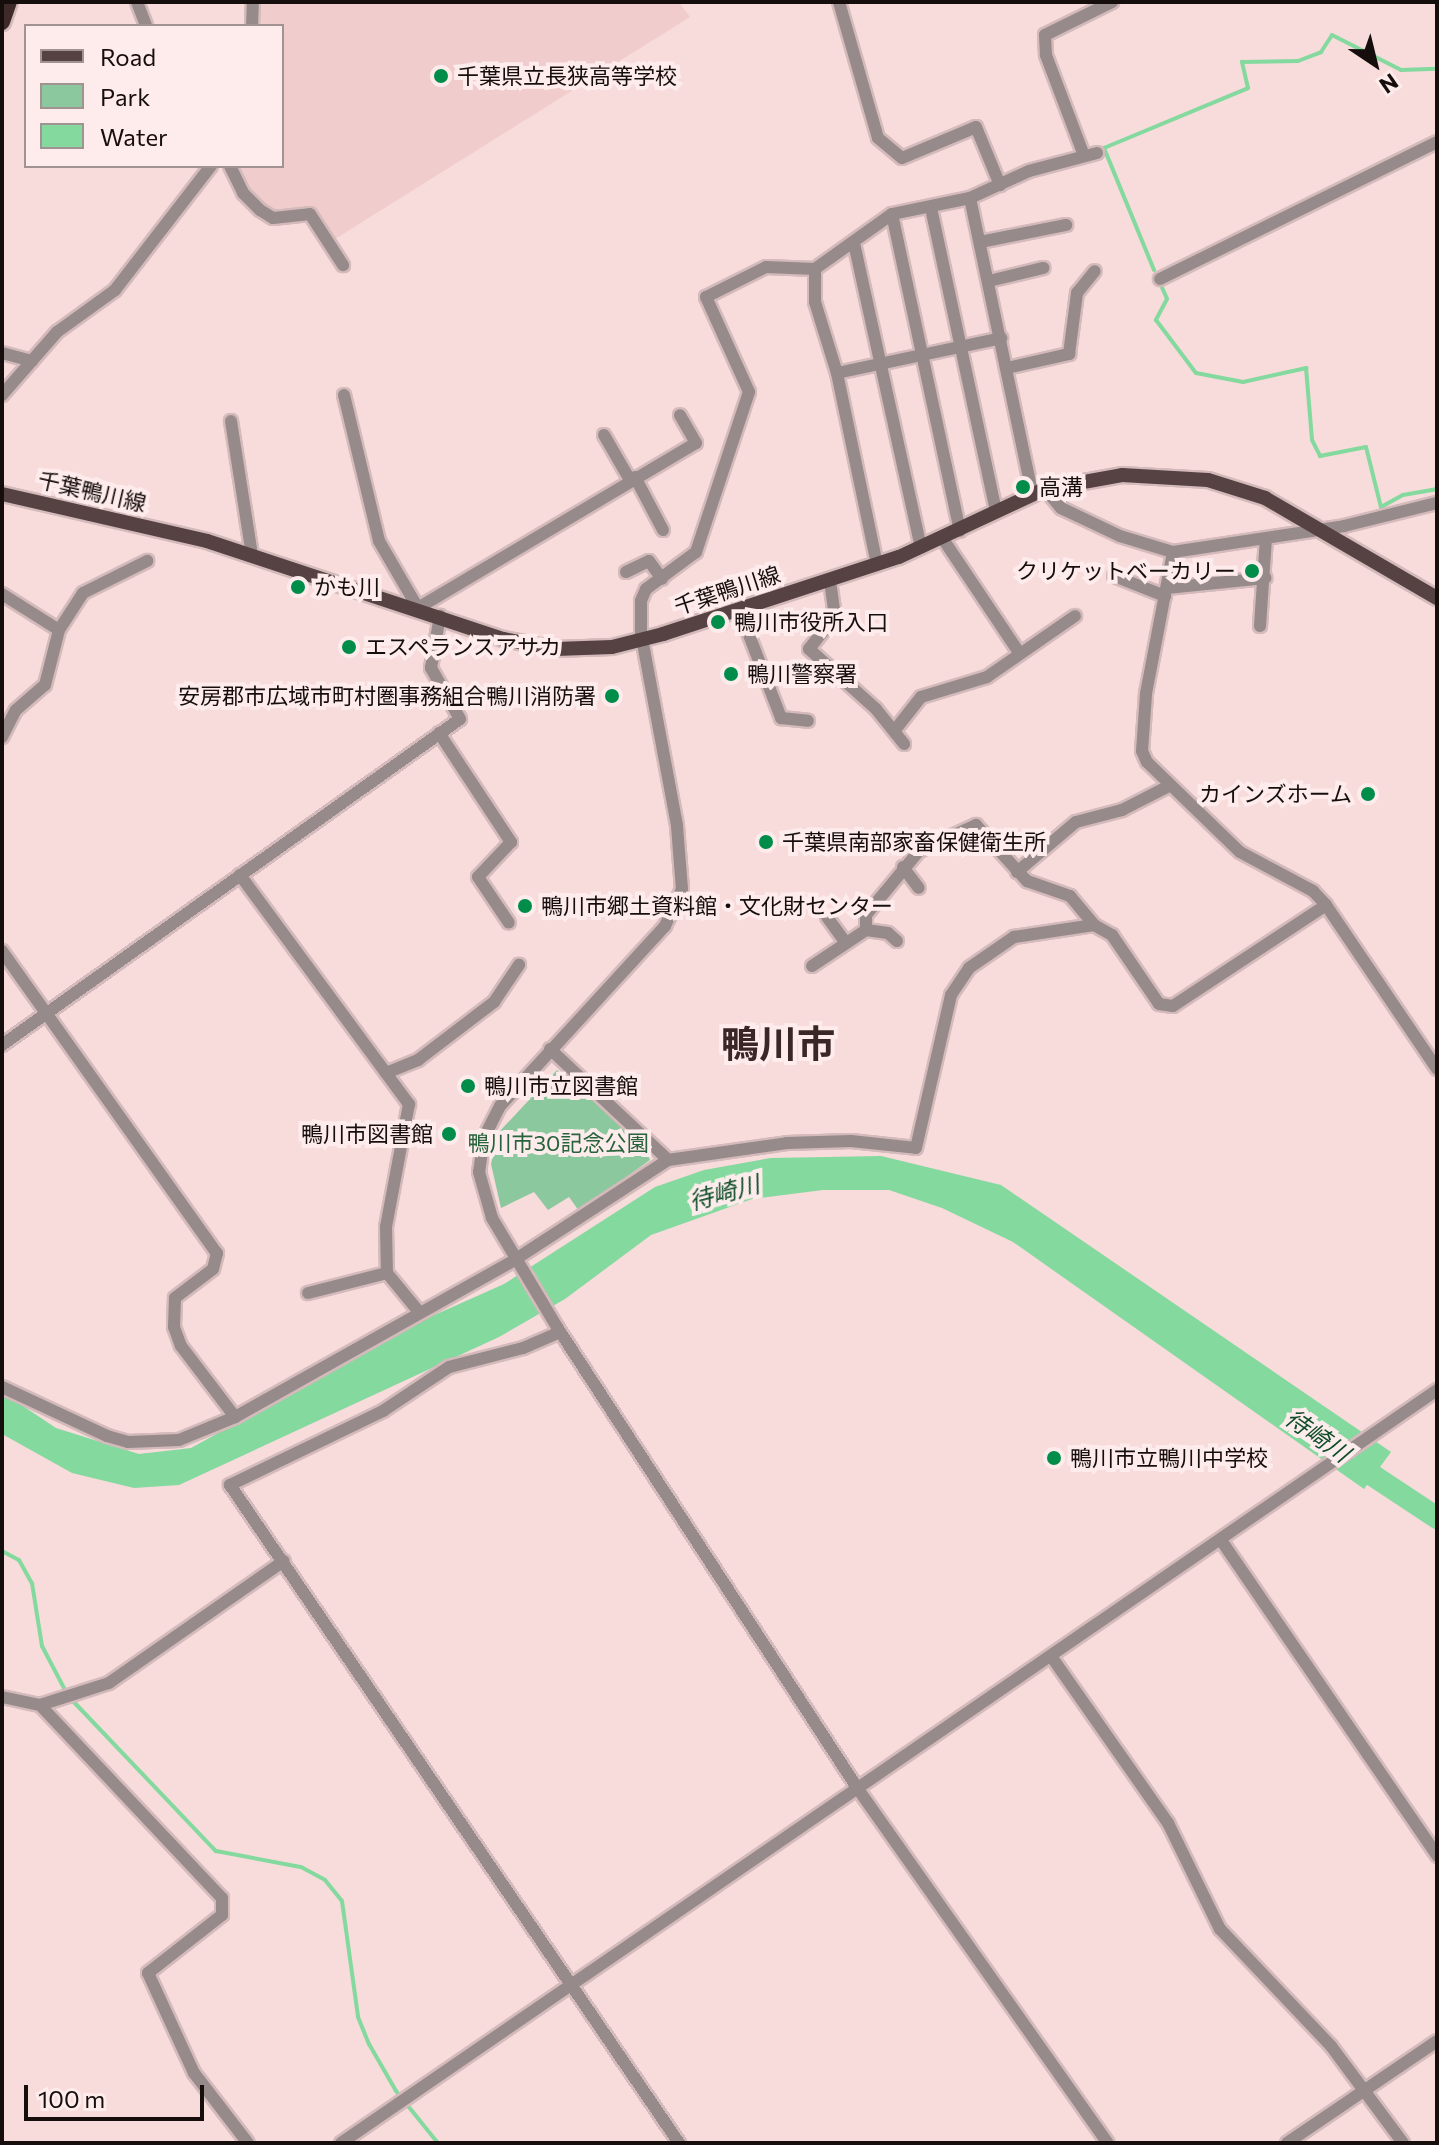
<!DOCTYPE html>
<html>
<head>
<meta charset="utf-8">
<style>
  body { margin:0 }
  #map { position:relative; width:1439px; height:2145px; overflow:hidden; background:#f8dbdb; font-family:Commissioner,"Noto Sans JP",sans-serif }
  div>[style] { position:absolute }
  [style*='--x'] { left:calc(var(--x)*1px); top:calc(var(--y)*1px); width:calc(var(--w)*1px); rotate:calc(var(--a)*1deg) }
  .built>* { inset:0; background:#f1cccc }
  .green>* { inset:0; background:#8cc89e }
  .water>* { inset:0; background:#84d99e }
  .stream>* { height:4px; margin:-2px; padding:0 2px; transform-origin:2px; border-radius:2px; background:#84d99e }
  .river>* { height:22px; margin:-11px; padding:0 11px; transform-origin:11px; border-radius:11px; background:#84d99e }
  .roads { filter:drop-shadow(2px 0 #d4baba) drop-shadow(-2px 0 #d4baba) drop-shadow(0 2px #d4baba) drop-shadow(0 -2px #d4baba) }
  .minor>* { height:12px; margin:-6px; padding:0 6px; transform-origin:6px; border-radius:6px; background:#968a8a }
  .major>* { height:14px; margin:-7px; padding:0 7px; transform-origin:7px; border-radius:7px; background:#564242 }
  .highway>* { height:16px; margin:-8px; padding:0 8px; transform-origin:8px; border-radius:8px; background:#3f2a2a }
  .dots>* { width:22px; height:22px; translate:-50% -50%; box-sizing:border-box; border:4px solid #fdeceb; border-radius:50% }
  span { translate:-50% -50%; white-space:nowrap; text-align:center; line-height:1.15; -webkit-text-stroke:8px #fdeceb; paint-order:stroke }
  .poi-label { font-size:22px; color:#160d0d }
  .left { translate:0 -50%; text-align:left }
  .right { translate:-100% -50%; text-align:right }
  .street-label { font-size:22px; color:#160d0d }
  .park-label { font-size:22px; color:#27633d }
  .water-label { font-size:24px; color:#0e4e2a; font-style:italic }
  .town-label { font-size:38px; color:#3a2626; font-weight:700 }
  .frame { position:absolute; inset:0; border:4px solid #160d0d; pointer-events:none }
  .legend { position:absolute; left:24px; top:24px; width:260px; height:144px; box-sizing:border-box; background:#fdeceb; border:2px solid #a19392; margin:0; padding:10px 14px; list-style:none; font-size:24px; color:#160d0d }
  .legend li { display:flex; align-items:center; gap:16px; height:40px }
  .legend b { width:40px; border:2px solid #a19392 }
  .north { position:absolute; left:1335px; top:24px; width:80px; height:80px; -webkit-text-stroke:6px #fdeceb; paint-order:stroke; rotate:145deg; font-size:22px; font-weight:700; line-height:32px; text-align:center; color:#160d0d }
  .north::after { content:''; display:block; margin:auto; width:28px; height:36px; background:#160d0d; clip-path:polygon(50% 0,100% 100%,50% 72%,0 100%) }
  .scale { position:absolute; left:24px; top:2085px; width:180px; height:36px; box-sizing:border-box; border:4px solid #160d0d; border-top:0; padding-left:10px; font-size:24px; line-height:28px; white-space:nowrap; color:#160d0d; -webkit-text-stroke:6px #fdeceb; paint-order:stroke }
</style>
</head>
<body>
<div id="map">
  <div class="built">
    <i style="clip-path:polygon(259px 2px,679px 2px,690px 17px,335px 239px,314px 209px,279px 214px,267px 210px,256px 201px,238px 166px,282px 166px,282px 26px,260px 26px)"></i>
  </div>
  <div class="green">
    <i style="clip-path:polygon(557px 1070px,586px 1098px,591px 1096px,645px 1149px,650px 1160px,579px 1211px,569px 1197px,548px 1210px,534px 1192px,501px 1208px,491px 1164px,499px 1132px)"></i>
  </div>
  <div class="water">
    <i style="clip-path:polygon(881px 1156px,1001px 1185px,1391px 1452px,1364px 1489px,1013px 1242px,942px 1208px,889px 1190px,823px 1190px,752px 1199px,651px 1235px,565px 1299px,499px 1337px,179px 1485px,134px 1488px,72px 1473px,2px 1434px,2px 1392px,56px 1428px,139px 1454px,191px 1448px,430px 1317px,504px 1284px,655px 1187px,704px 1170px,771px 1158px)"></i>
  </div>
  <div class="stream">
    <i style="--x:1154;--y:270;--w:132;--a:-112.3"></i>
    <i style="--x:1104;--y:148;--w:156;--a:-22.6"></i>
    <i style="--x:1248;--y:88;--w:27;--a:-103"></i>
    <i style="--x:1242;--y:62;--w:56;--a:-1"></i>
    <i style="--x:1298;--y:61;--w:25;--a:-21"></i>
    <i style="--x:1321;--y:52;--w:20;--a:-57"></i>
    <i style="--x:1332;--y:35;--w:77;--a:26.9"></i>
    <i style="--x:1401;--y:70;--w:36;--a:-2"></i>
    <i style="--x:1160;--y:283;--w:17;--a:66"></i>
    <i style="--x:1167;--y:299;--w:24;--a:118"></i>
    <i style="--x:1156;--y:320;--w:66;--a:53"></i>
    <i style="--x:1196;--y:373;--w:48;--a:10.8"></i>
    <i style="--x:1243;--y:382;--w:65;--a:-12.5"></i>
    <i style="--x:1306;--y:368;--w:72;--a:85.2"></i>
    <i style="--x:1312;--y:440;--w:18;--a:63"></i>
    <i style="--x:1320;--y:456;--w:47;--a:-11.1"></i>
    <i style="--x:1366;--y:447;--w:62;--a:76"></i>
    <i style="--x:1381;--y:507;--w:25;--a:-29"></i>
    <i style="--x:1403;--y:495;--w:35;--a:-10"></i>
    <i style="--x:2;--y:1551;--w:19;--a:28"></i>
    <i style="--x:19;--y:1560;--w:26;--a:61"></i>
    <i style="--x:32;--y:1583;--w:64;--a:81"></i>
    <i style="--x:42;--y:1646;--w:52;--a:62.4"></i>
    <i style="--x:71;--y:1699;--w:210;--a:46.4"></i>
    <i style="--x:216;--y:1851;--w:86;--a:10.7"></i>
    <i style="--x:301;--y:1867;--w:27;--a:28"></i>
    <i style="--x:325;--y:1880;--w:27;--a:51"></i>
    <i style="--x:342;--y:1901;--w:117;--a:82.1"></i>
    <i style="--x:358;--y:2017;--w:29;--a:68"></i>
    <i style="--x:369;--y:2044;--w:54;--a:60.1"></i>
    <i style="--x:396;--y:2091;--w:67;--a:51.1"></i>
  </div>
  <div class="river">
    <i style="--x:1348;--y:1459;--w:107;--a:33.5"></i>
  </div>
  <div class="roads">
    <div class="minor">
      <i style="--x:137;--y:2;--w:26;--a:69"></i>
      <i style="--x:839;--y:2;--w:141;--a:74"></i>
      <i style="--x:878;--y:138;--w:31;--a:40"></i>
      <i style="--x:902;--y:158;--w:80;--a:-22.7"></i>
      <i style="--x:976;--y:127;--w:63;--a:67.5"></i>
      <i style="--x:252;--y:26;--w:24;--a:-88"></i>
      <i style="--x:1083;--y:153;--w:105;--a:-110.7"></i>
      <i style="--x:1046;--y:55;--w:20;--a:-93"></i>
      <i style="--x:1045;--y:35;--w:75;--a:-26.2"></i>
      <i style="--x:1097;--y:153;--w:70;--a:165.2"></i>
      <i style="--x:1029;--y:171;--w:65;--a:155.4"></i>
      <i style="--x:970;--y:198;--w:80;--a:168.4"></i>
      <i style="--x:892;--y:214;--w:95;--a:144.5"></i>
      <i style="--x:815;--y:269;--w:49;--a:-177.7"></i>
      <i style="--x:766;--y:267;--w:67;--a:153.4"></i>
      <i style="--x:706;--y:297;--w:104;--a:65.6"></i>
      <i style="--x:749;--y:392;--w:169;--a:108.3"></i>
      <i style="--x:696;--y:552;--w:62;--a:143.5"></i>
      <i style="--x:646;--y:589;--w:13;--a:113"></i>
      <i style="--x:641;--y:601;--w:32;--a:90"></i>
      <i style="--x:641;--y:633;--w:196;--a:79.4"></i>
      <i style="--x:677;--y:826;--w:63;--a:85.5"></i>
      <i style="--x:682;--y:889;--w:41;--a:114.7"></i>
      <i style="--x:665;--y:926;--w:244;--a:132.5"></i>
      <i style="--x:500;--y:1106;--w:35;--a:117"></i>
      <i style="--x:484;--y:1137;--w:35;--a:98"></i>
      <i style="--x:479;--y:1172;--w:48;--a:74.2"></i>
      <i style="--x:492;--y:1218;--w:127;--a:59.2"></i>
      <i style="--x:557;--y:1327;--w:551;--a:56.92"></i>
      <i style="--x:858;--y:1789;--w:433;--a:54.8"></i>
      <i style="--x:230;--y:166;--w:30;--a:64"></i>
      <i style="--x:243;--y:193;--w:24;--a:45"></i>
      <i style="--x:260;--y:210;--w:15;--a:32"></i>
      <i style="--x:273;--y:218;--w:37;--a:-6"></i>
      <i style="--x:310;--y:214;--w:61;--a:57.1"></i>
      <i style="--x:970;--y:198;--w:301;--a:78.1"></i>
      <i style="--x:931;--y:208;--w:310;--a:77.9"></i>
      <i style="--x:892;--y:214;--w:324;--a:77.9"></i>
      <i style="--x:980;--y:242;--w:88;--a:-11.2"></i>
      <i style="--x:854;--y:243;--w:312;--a:77.6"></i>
      <i style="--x:815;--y:269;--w:33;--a:90"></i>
      <i style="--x:815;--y:302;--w:74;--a:72.8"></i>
      <i style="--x:837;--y:373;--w:196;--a:78.2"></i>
      <i style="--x:1160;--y:279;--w:309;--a:-26.3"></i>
      <i style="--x:989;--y:281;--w:56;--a:-13.5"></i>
      <i style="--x:2;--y:353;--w:31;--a:15"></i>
      <i style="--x:1007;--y:368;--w:64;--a:-12.7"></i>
      <i style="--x:1069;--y:354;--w:62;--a:-82.5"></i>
      <i style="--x:1077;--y:293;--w:28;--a:-51"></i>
      <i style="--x:837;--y:373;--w:168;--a:-12"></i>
      <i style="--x:2;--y:395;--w:84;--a:-48.9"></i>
      <i style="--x:57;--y:332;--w:72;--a:-35.9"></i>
      <i style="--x:115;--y:290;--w:157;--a:-52.3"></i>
      <i style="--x:344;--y:395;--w:150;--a:76.5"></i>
      <i style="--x:379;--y:541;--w:78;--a:59.8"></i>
      <i style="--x:418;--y:608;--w:323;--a:-30.7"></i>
      <i style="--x:696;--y:443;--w:32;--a:-120"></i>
      <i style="--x:231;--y:421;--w:136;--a:81.1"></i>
      <i style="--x:604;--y:435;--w:52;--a:60"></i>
      <i style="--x:635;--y:477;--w:60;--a:62.2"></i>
      <i style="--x:1045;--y:489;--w:25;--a:50"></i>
      <i style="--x:1061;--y:508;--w:65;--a:25.4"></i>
      <i style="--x:1120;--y:536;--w:55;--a:16.8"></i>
      <i style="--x:1173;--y:552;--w:173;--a:-8.6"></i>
      <i style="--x:1344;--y:526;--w:96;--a:-13.9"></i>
      <i style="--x:943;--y:539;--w:135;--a:56.2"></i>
      <i style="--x:1173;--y:552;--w:145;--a:100.8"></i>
      <i style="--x:1146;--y:694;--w:57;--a:94"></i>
      <i style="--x:1142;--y:751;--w:12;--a:66"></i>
      <i style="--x:1147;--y:762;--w:129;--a:44.1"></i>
      <i style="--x:1240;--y:852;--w:83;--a:28.1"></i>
      <i style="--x:1313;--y:891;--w:19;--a:47"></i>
      <i style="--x:1326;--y:905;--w:198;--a:55.9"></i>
      <i style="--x:626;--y:572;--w:25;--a:-26"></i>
      <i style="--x:649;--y:561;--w:22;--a:54"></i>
      <i style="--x:1114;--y:576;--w:55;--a:21.4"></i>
      <i style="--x:830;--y:581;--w:35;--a:82"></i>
      <i style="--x:835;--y:616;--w:42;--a:128.2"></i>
      <i style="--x:809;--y:649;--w:90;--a:41.8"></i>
      <i style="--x:876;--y:709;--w:45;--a:51.3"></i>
      <i style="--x:1167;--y:588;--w:99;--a:-5.8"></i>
      <i style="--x:2;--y:594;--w:67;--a:32.3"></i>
      <i style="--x:739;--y:609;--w:117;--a:68.9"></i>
      <i style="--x:781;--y:718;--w:27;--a:6"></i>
      <i style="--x:1260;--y:626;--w:87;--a:-86.1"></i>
      <i style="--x:895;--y:730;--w:42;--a:-51.8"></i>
      <i style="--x:921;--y:697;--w:69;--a:-16.9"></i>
      <i style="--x:987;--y:677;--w:107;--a:-34.7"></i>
      <i style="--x:439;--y:733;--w:131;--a:56.6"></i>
      <i style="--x:511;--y:842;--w:48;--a:133.3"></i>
      <i style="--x:478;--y:877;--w:55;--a:56"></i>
      <i style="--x:2;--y:737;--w:30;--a:-63"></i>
      <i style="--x:16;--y:710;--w:38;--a:-41"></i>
      <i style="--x:45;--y:685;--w:57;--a:-75.7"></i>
      <i style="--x:59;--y:630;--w:44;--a:-57"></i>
      <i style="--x:83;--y:593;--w:72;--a:-26.6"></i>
      <i style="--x:903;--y:867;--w:26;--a:53"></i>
      <i style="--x:1017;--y:872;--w:77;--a:-40.3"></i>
      <i style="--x:1076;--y:822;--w:48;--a:-14.6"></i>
      <i style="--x:1122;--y:810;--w:53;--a:-27.1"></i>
      <i style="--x:240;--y:875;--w:285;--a:53.6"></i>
      <i style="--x:409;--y:1104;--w:125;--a:100.6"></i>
      <i style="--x:386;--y:1227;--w:46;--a:88.8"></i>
      <i style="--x:387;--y:1273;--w:50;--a:50.6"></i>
      <i style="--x:827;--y:917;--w:32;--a:54"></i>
      <i style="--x:866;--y:930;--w:15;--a:-90"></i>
      <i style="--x:866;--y:915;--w:83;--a:-50.4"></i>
      <i style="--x:919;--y:851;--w:63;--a:-24.5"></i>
      <i style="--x:976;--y:825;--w:76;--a:47.7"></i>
      <i style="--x:1027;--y:881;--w:46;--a:19.2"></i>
      <i style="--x:1070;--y:896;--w:38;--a:50"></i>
      <i style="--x:2;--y:951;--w:371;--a:54.6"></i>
      <i style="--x:217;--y:1253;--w:16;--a:104"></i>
      <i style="--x:213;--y:1269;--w:48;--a:142.7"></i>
      <i style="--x:175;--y:1298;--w:29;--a:92"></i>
      <i style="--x:174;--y:1327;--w:20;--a:70"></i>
      <i style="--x:181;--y:1346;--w:89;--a:52.7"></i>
      <i style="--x:812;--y:966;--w:65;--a:-33.7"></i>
      <i style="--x:866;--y:930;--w:22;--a:8"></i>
      <i style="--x:888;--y:933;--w:12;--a:42"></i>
      <i style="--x:2;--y:1045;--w:562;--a:-35.44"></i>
      <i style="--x:460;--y:719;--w:59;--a:-119.6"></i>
      <i style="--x:431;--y:668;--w:53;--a:-80.2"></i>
      <i style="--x:550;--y:1049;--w:162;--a:43.2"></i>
      <i style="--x:386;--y:1073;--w:35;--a:-22"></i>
      <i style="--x:418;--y:1060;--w:96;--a:-37.3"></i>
      <i style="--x:494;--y:1002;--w:45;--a:-56"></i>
      <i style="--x:308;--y:1293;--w:81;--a:-14.2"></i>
      <i style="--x:560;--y:1332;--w:40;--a:156.6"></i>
      <i style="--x:523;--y:1348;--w:76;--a:165.6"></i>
      <i style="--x:449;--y:1367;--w:79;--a:146.3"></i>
      <i style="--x:383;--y:1411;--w:170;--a:154.2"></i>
      <i style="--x:230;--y:1485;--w:797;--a:55.69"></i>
      <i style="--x:2;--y:1387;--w:116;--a:25"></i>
      <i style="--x:107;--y:1436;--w:22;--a:16"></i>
      <i style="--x:128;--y:1442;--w:51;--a:-2.2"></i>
      <i style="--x:179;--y:1440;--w:61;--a:-22.3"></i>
      <i style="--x:235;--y:1417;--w:322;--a:-29.3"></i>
      <i style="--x:516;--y:1259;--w:181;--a:-33.1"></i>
      <i style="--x:668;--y:1160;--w:120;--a:-8.1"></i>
      <i style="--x:787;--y:1143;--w:64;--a:-1.8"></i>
      <i style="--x:851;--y:1141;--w:65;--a:6.1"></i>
      <i style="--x:916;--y:1148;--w:157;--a:-77.1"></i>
      <i style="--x:951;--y:995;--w:32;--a:-56"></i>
      <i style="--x:969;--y:968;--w:55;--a:-34.6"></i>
      <i style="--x:1014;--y:937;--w:81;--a:-8.5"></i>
      <i style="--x:1094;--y:925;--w:21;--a:29"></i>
      <i style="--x:1112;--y:935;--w:83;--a:55.7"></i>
      <i style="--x:1159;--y:1004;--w:14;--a:8"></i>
      <i style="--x:1173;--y:1006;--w:183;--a:-33.4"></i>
      <i style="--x:1221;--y:1540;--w:383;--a:55.6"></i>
      <i style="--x:1051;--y:1656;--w:204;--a:55"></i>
      <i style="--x:1168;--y:1823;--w:118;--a:63.9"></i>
      <i style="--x:1220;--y:1929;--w:161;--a:46.5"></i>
      <i style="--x:1331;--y:2046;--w:121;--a:53.4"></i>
      <i style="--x:2;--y:1697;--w:39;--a:12"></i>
      <i style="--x:40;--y:1705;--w:265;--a:46.7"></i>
      <i style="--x:222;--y:1898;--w:17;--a:90"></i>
      <i style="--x:222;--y:1915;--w:94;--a:141.9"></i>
      <i style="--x:148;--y:1973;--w:110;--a:65.3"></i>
      <i style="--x:194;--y:2073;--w:88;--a:52.4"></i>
      <i style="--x:40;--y:1705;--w:72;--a:-17.7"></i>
      <i style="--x:109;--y:1683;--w:213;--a:-34.9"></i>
      <i style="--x:341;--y:2143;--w:1330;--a:-34.49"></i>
      <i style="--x:1287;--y:2143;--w:181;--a:-34.2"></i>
    </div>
    <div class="major">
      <i style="--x:2;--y:494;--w:210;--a:12.9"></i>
      <i style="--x:207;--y:541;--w:313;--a:18.3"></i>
      <i style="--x:504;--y:639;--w:53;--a:10.9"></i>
      <i style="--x:556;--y:649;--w:56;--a:-2"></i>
      <i style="--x:612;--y:647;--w:53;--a:-14.3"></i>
      <i style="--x:663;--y:634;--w:248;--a:-18.1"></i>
      <i style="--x:899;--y:557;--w:161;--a:-25"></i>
      <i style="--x:1045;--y:489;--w:78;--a:-10.3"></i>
      <i style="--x:1122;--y:475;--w:86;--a:3.3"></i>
      <i style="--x:1208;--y:480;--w:60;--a:17.5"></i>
      <i style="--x:1265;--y:498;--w:199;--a:30.2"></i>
    </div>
    <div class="highway">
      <i style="--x:2;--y:22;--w:21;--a:-71"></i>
    </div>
  </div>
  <div class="dots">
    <i style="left:441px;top:76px;background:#008c49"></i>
    <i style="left:1023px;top:487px;background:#008c49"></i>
    <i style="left:1252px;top:571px;background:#008c49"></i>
    <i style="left:298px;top:587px;background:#008c49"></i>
    <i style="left:718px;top:622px;background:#008c49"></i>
    <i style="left:349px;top:647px;background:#008c49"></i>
    <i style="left:731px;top:674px;background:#008c49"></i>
    <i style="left:612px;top:696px;background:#008c49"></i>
    <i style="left:1368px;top:794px;background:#008c49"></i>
    <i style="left:766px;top:842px;background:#008c49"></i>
    <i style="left:525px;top:906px;background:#008c49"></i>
    <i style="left:468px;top:1086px;background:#008c49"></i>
    <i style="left:449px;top:1134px;background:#008c49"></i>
    <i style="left:1054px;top:1458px;background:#008c49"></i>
  </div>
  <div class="poi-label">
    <span class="left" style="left:457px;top:76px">千葉県立長狭高等学校</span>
    <span class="left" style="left:1039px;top:487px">高溝</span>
    <span class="right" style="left:1236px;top:571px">クリケットベーカリー</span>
    <span class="left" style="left:314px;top:587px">かも川</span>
    <span class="left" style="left:734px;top:622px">鴨川市役所入口</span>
    <span class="left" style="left:365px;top:647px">エスペランスアサカ</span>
    <span class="left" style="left:747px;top:674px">鴨川警察署</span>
    <span class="right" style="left:596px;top:696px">安房郡市広域市町村圏事務組合鴨川消防署</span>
    <span class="right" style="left:1352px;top:794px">カインズホーム</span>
    <span class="left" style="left:782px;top:842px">千葉県南部家畜保健衛生所</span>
    <span class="left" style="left:541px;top:906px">鴨川市郷土資料館・文化財センター</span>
    <span class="left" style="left:484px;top:1086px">鴨川市立図書館</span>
    <span class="right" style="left:433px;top:1134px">鴨川市図書館</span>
    <span class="left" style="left:1070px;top:1458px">鴨川市立鴨川中学校</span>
  </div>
  <div class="street-label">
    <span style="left:92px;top:491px;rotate:13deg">千葉鴨川線</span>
    <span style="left:727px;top:590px;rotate:-18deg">千葉鴨川線</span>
  </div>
  <div class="park-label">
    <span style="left:558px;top:1143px">鴨川市30記念公園</span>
  </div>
  <div class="water-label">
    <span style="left:724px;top:1192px;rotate:-15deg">待崎川</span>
    <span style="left:1318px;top:1435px;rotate:35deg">待崎川</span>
  </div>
  <div class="town-label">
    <span style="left:778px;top:1043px">鴨川市</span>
  </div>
  <div class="frame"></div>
  <ul class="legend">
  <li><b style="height:10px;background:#564242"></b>Road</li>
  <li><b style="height:22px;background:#8cc89e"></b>Park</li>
  <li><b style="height:22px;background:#84d99e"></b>Water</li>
  </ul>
  <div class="north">N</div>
  <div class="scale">100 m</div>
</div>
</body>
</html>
